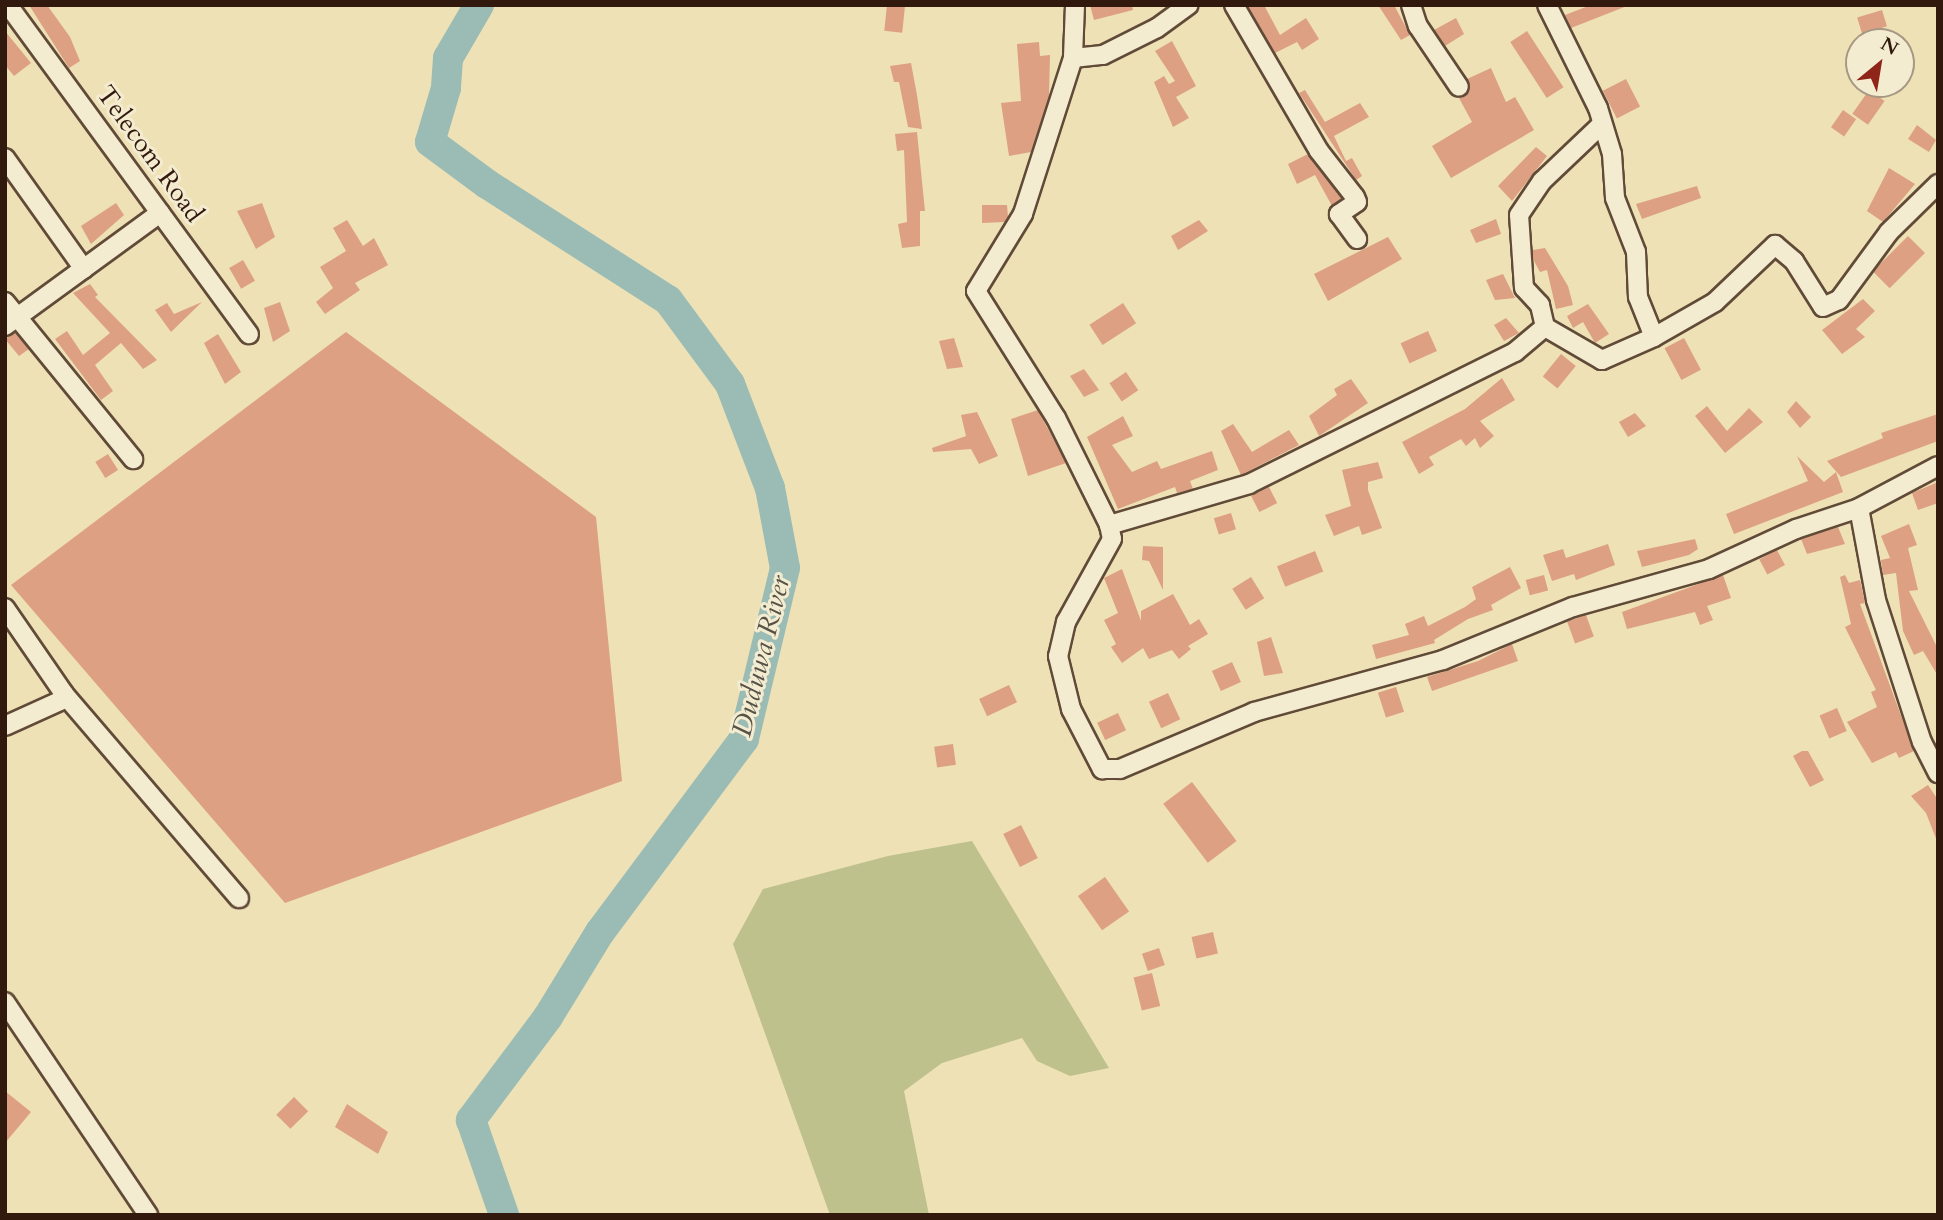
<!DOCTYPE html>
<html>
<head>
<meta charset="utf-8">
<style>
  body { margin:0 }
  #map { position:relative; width:1943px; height:1220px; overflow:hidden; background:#eee1b6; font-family:Cardo,serif }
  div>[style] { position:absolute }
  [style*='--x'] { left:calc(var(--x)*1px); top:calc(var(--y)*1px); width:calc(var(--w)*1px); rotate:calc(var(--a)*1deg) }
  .green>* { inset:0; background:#bec18b }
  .river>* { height:30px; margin:-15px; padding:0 15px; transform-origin:15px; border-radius:15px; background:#9abcb4 }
  .building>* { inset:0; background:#dda083; transform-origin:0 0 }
  .roads { filter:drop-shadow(2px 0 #614b38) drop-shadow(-2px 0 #614b38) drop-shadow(0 2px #614b38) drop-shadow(0 -2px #614b38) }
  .minor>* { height:18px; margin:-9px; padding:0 9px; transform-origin:9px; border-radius:9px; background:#f4ecd0 }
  span { translate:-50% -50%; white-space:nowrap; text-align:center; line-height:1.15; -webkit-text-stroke:6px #f4ecd0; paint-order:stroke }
  .street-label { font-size:26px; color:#32190e }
  .water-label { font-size:28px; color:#565248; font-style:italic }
  .frame { position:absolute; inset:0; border:7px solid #32190e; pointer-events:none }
  .north { position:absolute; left:1845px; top:28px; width:70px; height:70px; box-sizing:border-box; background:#f4ecd0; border:2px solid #a69882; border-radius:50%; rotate:30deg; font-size:19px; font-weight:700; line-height:28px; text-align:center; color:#32190e }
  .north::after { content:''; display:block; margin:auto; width:24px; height:32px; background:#8f2418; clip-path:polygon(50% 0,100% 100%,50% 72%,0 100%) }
</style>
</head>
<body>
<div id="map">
  <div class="green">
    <i style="clip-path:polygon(972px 841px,1109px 1068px,1070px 1076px,1037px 1061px,1022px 1038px,942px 1063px,904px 1091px,929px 1215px,830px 1215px,733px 944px,763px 889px,888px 856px)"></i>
  </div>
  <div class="river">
    <i style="--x:479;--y:5;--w:61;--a:120.3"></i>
    <i style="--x:448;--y:58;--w:30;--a:94"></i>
    <i style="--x:446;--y:88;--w:56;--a:106.5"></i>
    <i style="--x:430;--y:142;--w:71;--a:36.4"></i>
    <i style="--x:487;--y:184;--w:215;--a:32.7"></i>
    <i style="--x:668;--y:300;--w:104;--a:53.6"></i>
    <i style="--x:730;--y:384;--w:111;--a:69"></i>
    <i style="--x:770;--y:488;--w:81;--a:79.4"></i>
    <i style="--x:785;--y:568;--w:176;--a:103.5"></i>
    <i style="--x:744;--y:739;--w:241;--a:126.7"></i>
    <i style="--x:600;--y:932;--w:100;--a:121.5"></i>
    <i style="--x:548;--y:1017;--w:129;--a:126.8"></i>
    <i style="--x:471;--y:1120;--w:101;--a:70.8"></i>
  </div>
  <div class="building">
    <i style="clip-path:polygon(29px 5px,47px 5px,70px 37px,80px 61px,69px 68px)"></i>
    <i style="left:887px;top:5px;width:18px;height:26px;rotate:6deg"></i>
    <i style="clip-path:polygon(1090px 5px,1132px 5px,1133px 10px,1094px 20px)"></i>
    <i style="clip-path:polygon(1247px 5px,1264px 5px,1280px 35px,1306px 18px,1319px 39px,1302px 50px,1297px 42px,1275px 53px)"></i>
    <i style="clip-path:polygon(1378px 5px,1394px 5px,1410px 35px,1401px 40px)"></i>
    <i style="clip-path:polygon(1591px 5px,1627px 5px,1627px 6px,1571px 28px,1565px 15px)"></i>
    <i style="left:1882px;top:10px;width:17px;height:26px;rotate:73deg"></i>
    <i style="clip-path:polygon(1456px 18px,1464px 34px,1445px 46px,1434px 30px)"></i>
    <i style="clip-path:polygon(5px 31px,31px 63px,14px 76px,5px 65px)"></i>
    <i style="left:1527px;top:31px;width:67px;height:20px;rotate:57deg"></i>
    <i style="clip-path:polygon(1172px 41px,1196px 86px,1176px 97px,1189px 118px,1173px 127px,1154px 82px,1164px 76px,1169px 84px,1175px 81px,1155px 51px)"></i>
    <i style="clip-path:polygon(1039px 42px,1040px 56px,1050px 55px,1049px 97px,1031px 152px,1009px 156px,1001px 103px,1021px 101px,1017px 44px)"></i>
    <i style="clip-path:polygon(911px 63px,917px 95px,922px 129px,908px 127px,899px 82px,894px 82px,890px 66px)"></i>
    <i style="clip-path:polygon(1491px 68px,1506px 102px,1515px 97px,1534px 130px,1451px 178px,1432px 146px,1472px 122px,1459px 98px,1469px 91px,1467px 79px)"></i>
    <i style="left:1626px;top:79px;width:31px;height:26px;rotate:63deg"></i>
    <i style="clip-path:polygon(1305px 90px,1325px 122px,1360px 103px,1369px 117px,1334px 136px,1346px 161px,1352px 158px,1362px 176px,1356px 180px,1299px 93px)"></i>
    <i style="left:1869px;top:90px;width:19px;height:29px;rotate:35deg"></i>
    <i style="left:1843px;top:110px;width:16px;height:21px;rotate:35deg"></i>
    <i style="clip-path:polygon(1917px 125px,1936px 140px,1929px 152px,1908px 139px)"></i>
    <i style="clip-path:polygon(917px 132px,925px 211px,920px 211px,920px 246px,902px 248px,898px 224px,907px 222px,904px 150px,897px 151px,895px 134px)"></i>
    <i style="clip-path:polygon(1536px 147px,1547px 156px,1512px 201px,1498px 186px)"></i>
    <i style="clip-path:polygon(1308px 154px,1342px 199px,1332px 206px,1315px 175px,1297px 184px,1288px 164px)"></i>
    <i style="clip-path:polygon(1889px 168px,1915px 184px,1883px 222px,1867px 211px)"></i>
    <i style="clip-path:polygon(1697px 186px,1701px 198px,1642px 219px,1636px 204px)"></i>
    <i style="clip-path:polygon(116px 203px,124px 215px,91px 244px,81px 226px)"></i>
    <i style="clip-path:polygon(262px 203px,275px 237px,256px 249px,237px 211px)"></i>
    <i style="clip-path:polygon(982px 205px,1007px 205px,1008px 217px,1005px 222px,982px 223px)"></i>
    <i style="clip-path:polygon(1496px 219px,1501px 234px,1476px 243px,1470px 230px)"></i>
    <i style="clip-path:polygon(347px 220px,363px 246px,374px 238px,388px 265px,355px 283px,360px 290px,325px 314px,316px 302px,333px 288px,320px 267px,346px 251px,333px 228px)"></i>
    <i style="clip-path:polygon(1199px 220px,1208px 231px,1178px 250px,1171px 236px)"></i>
    <i style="left:1908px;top:236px;width:24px;height:50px;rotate:45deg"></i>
    <i style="clip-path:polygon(1388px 237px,1402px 259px,1328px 301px,1314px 274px)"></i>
    <i style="clip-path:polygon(1545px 248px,1568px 286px,1573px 305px,1556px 309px,1547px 270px,1540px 272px,1533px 259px,1533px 250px)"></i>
    <i style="left:243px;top:260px;width:24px;height:16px;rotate:60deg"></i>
    <i style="clip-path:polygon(1503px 274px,1515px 298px,1495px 300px,1486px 280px)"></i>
    <i style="clip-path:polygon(90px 284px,98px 295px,95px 297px,157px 360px,143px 369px,121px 343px,95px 365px,113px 391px,101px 400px,55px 339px,67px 331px,83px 355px,110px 333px,73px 293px)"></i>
    <i style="clip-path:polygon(1863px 299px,1875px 311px,1856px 329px,1865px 337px,1842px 354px,1822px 330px)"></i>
    <i style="clip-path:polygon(202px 302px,171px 332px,155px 310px,167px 303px,174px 314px)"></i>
    <i style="clip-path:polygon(280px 302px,290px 331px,273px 342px,264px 308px)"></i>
    <i style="left:1123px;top:303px;width:24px;height:40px;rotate:57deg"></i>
    <i style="clip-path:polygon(1588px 304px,1609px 334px,1595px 343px,1583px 322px,1573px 328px,1567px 316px)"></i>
    <i style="clip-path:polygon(1506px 318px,1519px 333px,1504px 341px,1494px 325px)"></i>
    <i style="left:1428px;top:331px;width:22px;height:30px;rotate:66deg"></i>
    <i style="clip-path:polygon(346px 332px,596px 517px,622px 781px,285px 903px,11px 585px)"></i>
    <i style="clip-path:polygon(15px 333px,29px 349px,19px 356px,5px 339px)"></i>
    <i style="clip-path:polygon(218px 334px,241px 372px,225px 384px,204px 343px)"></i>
    <i style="clip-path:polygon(954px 338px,963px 367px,947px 369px,939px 341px)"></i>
    <i style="left:1684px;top:338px;width:36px;height:22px;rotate:62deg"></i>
    <i style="left:1561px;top:354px;width:19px;height:29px;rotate:39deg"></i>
    <i style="clip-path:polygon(1084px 369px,1099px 390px,1084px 397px,1070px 376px)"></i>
    <i style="left:1126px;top:372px;width:22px;height:20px;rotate:56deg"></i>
    <i style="clip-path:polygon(1502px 378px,1515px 400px,1480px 421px,1494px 436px,1480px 448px,1475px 438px,1466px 446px,1461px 439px,1429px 457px,1434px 465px,1419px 474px,1402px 442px,1465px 409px)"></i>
    <i style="clip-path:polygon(1351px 379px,1368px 403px,1319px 436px,1309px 416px,1337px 395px,1334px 389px)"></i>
    <i style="clip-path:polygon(1796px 401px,1811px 417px,1800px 428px,1787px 412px)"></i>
    <i style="clip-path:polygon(1707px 406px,1727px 431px,1749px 408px,1763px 422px,1725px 453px,1695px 416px)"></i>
    <i style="clip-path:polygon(1038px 410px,1066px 463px,1028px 476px,1011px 419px)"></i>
    <i style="clip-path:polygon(977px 412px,998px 456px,979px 464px,971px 449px,933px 452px,932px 448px,966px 436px,961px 415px)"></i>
    <i style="clip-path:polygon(1635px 413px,1646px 426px,1628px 437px,1619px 422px)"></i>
    <i style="clip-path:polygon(1938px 414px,1938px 441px,1841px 477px,1827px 461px,1883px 438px,1881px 433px)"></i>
    <i style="clip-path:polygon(1123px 416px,1133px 436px,1112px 445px,1132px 472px,1157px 461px,1161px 469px,1212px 451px,1218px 470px,1190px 481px,1193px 489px,1177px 493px,1175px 487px,1118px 509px,1087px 437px)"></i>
    <i style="clip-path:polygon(1233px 424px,1252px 452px,1289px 430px,1299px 445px,1241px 475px,1221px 431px)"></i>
    <i style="left:108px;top:454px;width:19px;height:15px;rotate:58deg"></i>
    <i style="clip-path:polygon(1797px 456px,1824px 482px,1836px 472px,1843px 492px,1734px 534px,1726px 514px,1808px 481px)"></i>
    <i style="clip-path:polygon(1378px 462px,1383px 478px,1368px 482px,1368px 490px,1382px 528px,1362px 535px,1359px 526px,1334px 536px,1325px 515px,1351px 506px,1342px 470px)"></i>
    <i style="clip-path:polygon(1938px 482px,1938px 503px,1918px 510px,1912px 493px)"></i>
    <i style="left:1269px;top:487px;width:18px;height:20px;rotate:63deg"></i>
    <i style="left:1231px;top:513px;width:17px;height:18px;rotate:73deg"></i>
    <i style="clip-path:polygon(1909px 524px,1917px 545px,1908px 548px,1918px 590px,1909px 591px,1938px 649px,1938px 676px,1923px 651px,1914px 655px,1903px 631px,1896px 573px,1883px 575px,1881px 560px,1890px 558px,1881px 536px)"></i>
    <i style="clip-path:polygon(1838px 527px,1845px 544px,1807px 554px,1801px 539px)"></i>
    <i style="clip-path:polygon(1695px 539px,1698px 549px,1689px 555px,1642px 567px,1637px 551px)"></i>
    <i style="clip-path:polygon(1608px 544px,1615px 565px,1576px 580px,1574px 574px,1552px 581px,1543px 555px,1563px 549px,1566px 558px)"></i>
    <i style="clip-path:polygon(1143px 546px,1163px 547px,1163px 590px,1149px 561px,1142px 560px)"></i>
    <i style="left:1777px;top:550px;width:17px;height:20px;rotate:62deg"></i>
    <i style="left:1315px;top:551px;width:22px;height:41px;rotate:68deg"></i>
    <i style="clip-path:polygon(1510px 567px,1521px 588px,1491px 605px,1493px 610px,1468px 619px,1434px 640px,1435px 643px,1376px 659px,1372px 645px,1409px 635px,1405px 624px,1424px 616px,1428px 626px,1465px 607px,1476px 599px,1472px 587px)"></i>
    <i style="clip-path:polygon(1122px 569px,1141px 621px,1141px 611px,1173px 594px,1190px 625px,1199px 619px,1208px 634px,1188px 646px,1191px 649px,1179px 659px,1172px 650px,1149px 659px,1143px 648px,1122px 663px,1111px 647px,1116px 644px,1104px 620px,1118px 613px,1104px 578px)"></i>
    <i style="left:1544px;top:575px;width:16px;height:19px;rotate:75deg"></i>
    <i style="clip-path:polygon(1723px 575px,1731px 598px,1707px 606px,1713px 620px,1700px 625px,1695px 612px,1627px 629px,1622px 612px)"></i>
    <i style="clip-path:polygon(1845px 575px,1849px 583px,1860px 580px,1865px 603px,1860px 604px,1914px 751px,1899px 758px,1896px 752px,1872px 763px,1847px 722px,1877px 707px,1871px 692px,1876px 690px,1845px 627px,1851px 624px,1840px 577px)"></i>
    <i style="left:1251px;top:577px;width:25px;height:22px;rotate:58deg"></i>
    <i style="left:1586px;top:615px;width:23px;height:20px;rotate:70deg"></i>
    <i style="clip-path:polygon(1271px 637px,1283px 673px,1264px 676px,1257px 642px)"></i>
    <i style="clip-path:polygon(1512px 644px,1518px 661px,1432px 691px,1427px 677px,1478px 661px)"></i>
    <i style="left:1232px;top:662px;width:22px;height:22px;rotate:66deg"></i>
    <i style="left:1009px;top:685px;width:19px;height:33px;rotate:65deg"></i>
    <i style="left:1396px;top:687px;width:26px;height:19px;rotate:72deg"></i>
    <i style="left:1168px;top:693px;width:29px;height:21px;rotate:65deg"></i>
    <i style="left:1837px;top:708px;width:25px;height:19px;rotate:67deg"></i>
    <i style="left:1118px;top:713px;width:19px;height:23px;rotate:65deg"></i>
    <i style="left:953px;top:744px;width:21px;height:19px;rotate:82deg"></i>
    <i style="clip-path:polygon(1802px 751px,1808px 751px,1824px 780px,1810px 787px,1793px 756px)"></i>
    <i style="left:1192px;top:782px;width:74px;height:36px;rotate:53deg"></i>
    <i style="clip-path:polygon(1928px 785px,1938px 800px,1937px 841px,1926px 813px,1911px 796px)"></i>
    <i style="left:1021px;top:825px;width:37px;height:20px;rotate:63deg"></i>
    <i style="left:1105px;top:877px;width:42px;height:33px;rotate:55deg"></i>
    <i style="left:1213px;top:932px;width:22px;height:22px;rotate:77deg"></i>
    <i style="left:1159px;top:948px;width:18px;height:18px;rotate:71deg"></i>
    <i style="left:1152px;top:973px;width:34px;height:19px;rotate:76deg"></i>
    <i style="clip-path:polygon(5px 1091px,31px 1112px,5px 1143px)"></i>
    <i style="left:294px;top:1097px;width:20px;height:25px;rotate:45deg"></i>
    <i style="clip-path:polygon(347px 1104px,388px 1132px,378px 1154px,335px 1127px)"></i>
  </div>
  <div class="roads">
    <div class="minor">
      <i style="--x:8;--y:5;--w:408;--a:53.8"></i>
      <i style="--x:1075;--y:5;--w:53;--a:92.2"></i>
      <i style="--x:1073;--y:58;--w:164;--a:107.8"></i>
      <i style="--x:1023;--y:214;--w:90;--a:121.4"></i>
      <i style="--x:976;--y:291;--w:150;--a:57.8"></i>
      <i style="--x:1056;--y:418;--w:119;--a:63.6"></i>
      <i style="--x:1109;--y:525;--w:14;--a:78"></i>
      <i style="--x:1112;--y:539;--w:95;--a:119"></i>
      <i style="--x:1066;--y:622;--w:35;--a:103"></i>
      <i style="--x:1058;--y:656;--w:55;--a:76.2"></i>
      <i style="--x:1071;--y:709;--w:68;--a:62.7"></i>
      <i style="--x:1102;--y:769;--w:18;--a:0"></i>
      <i style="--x:1120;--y:769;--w:146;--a:-23"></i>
      <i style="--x:1254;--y:712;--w:196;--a:-15.4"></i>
      <i style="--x:1443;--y:660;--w:140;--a:-22.2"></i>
      <i style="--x:1573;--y:607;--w:141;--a:-15.6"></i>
      <i style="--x:1709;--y:569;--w:96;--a:-24.7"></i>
      <i style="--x:1796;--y:529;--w:66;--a:-18.4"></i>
      <i style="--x:1859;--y:508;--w:89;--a:-28"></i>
      <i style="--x:1234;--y:5;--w:169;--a:59.8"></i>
      <i style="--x:1319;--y:151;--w:58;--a:52"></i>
      <i style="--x:1355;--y:197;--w:5;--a:68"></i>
      <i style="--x:1357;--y:202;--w:22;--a:146"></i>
      <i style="--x:1339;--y:214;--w:31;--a:54"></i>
      <i style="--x:1411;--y:5;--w:22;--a:72"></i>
      <i style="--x:1418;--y:26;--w:73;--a:56.1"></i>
      <i style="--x:1547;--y:5;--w:115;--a:63.7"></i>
      <i style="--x:1598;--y:108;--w:48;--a:73.1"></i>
      <i style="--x:1612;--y:154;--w:44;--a:86.1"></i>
      <i style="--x:1615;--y:198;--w:58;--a:68.7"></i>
      <i style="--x:1636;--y:252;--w:45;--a:87.5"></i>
      <i style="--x:1638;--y:297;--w:43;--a:68.2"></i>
      <i style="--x:1073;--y:58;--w:30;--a:-6"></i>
      <i style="--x:1103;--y:55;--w:60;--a:-26.6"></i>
      <i style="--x:1157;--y:28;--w:39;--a:-36"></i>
      <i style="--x:5;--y:158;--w:136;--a:54.6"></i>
      <i style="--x:5;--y:302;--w:203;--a:50.8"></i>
      <i style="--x:5;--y:326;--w:192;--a:-36.1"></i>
      <i style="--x:1545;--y:327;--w:66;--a:30.1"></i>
      <i style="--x:1602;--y:360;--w:57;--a:-23.9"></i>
      <i style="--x:1654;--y:337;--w:70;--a:-29.8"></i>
      <i style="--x:1715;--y:302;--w:83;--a:-43.5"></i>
      <i style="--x:1775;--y:245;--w:25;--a:40"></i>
      <i style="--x:1794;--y:261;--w:54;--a:57.8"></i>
      <i style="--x:1823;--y:307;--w:17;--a:-24"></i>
      <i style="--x:1839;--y:300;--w:84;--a:-53.7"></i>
      <i style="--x:1889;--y:232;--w:69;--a:-44.4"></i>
      <i style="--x:1859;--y:508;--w:94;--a:79.5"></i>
      <i style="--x:1876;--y:600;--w:149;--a:72.1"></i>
      <i style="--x:1922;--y:742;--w:35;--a:63"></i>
      <i style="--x:1109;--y:525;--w:146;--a:-16.3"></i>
      <i style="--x:1249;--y:484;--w:297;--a:-26.4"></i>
      <i style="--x:1515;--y:352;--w:39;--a:-40"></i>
      <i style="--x:1545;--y:327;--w:23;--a:-103"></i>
      <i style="--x:1540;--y:305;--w:23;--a:-133"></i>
      <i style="--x:1524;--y:288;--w:73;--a:-93.9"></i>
      <i style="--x:1519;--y:215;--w:41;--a:-55.9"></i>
      <i style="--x:1542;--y:181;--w:81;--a:-43.5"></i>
      <i style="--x:5;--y:608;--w:104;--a:55.5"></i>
      <i style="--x:64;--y:694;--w:8;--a:120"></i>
      <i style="--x:60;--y:701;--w:60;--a:155.6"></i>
      <i style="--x:64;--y:694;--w:269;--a:49.4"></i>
      <i style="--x:5;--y:1002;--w:257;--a:56.1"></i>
    </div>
  </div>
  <div class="street-label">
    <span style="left:150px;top:154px;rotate:54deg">Telecom Road</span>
  </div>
  <div class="water-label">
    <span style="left:761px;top:656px;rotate:-76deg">Duduwa River</span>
  </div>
  <div class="frame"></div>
  <div class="north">N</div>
</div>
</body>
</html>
